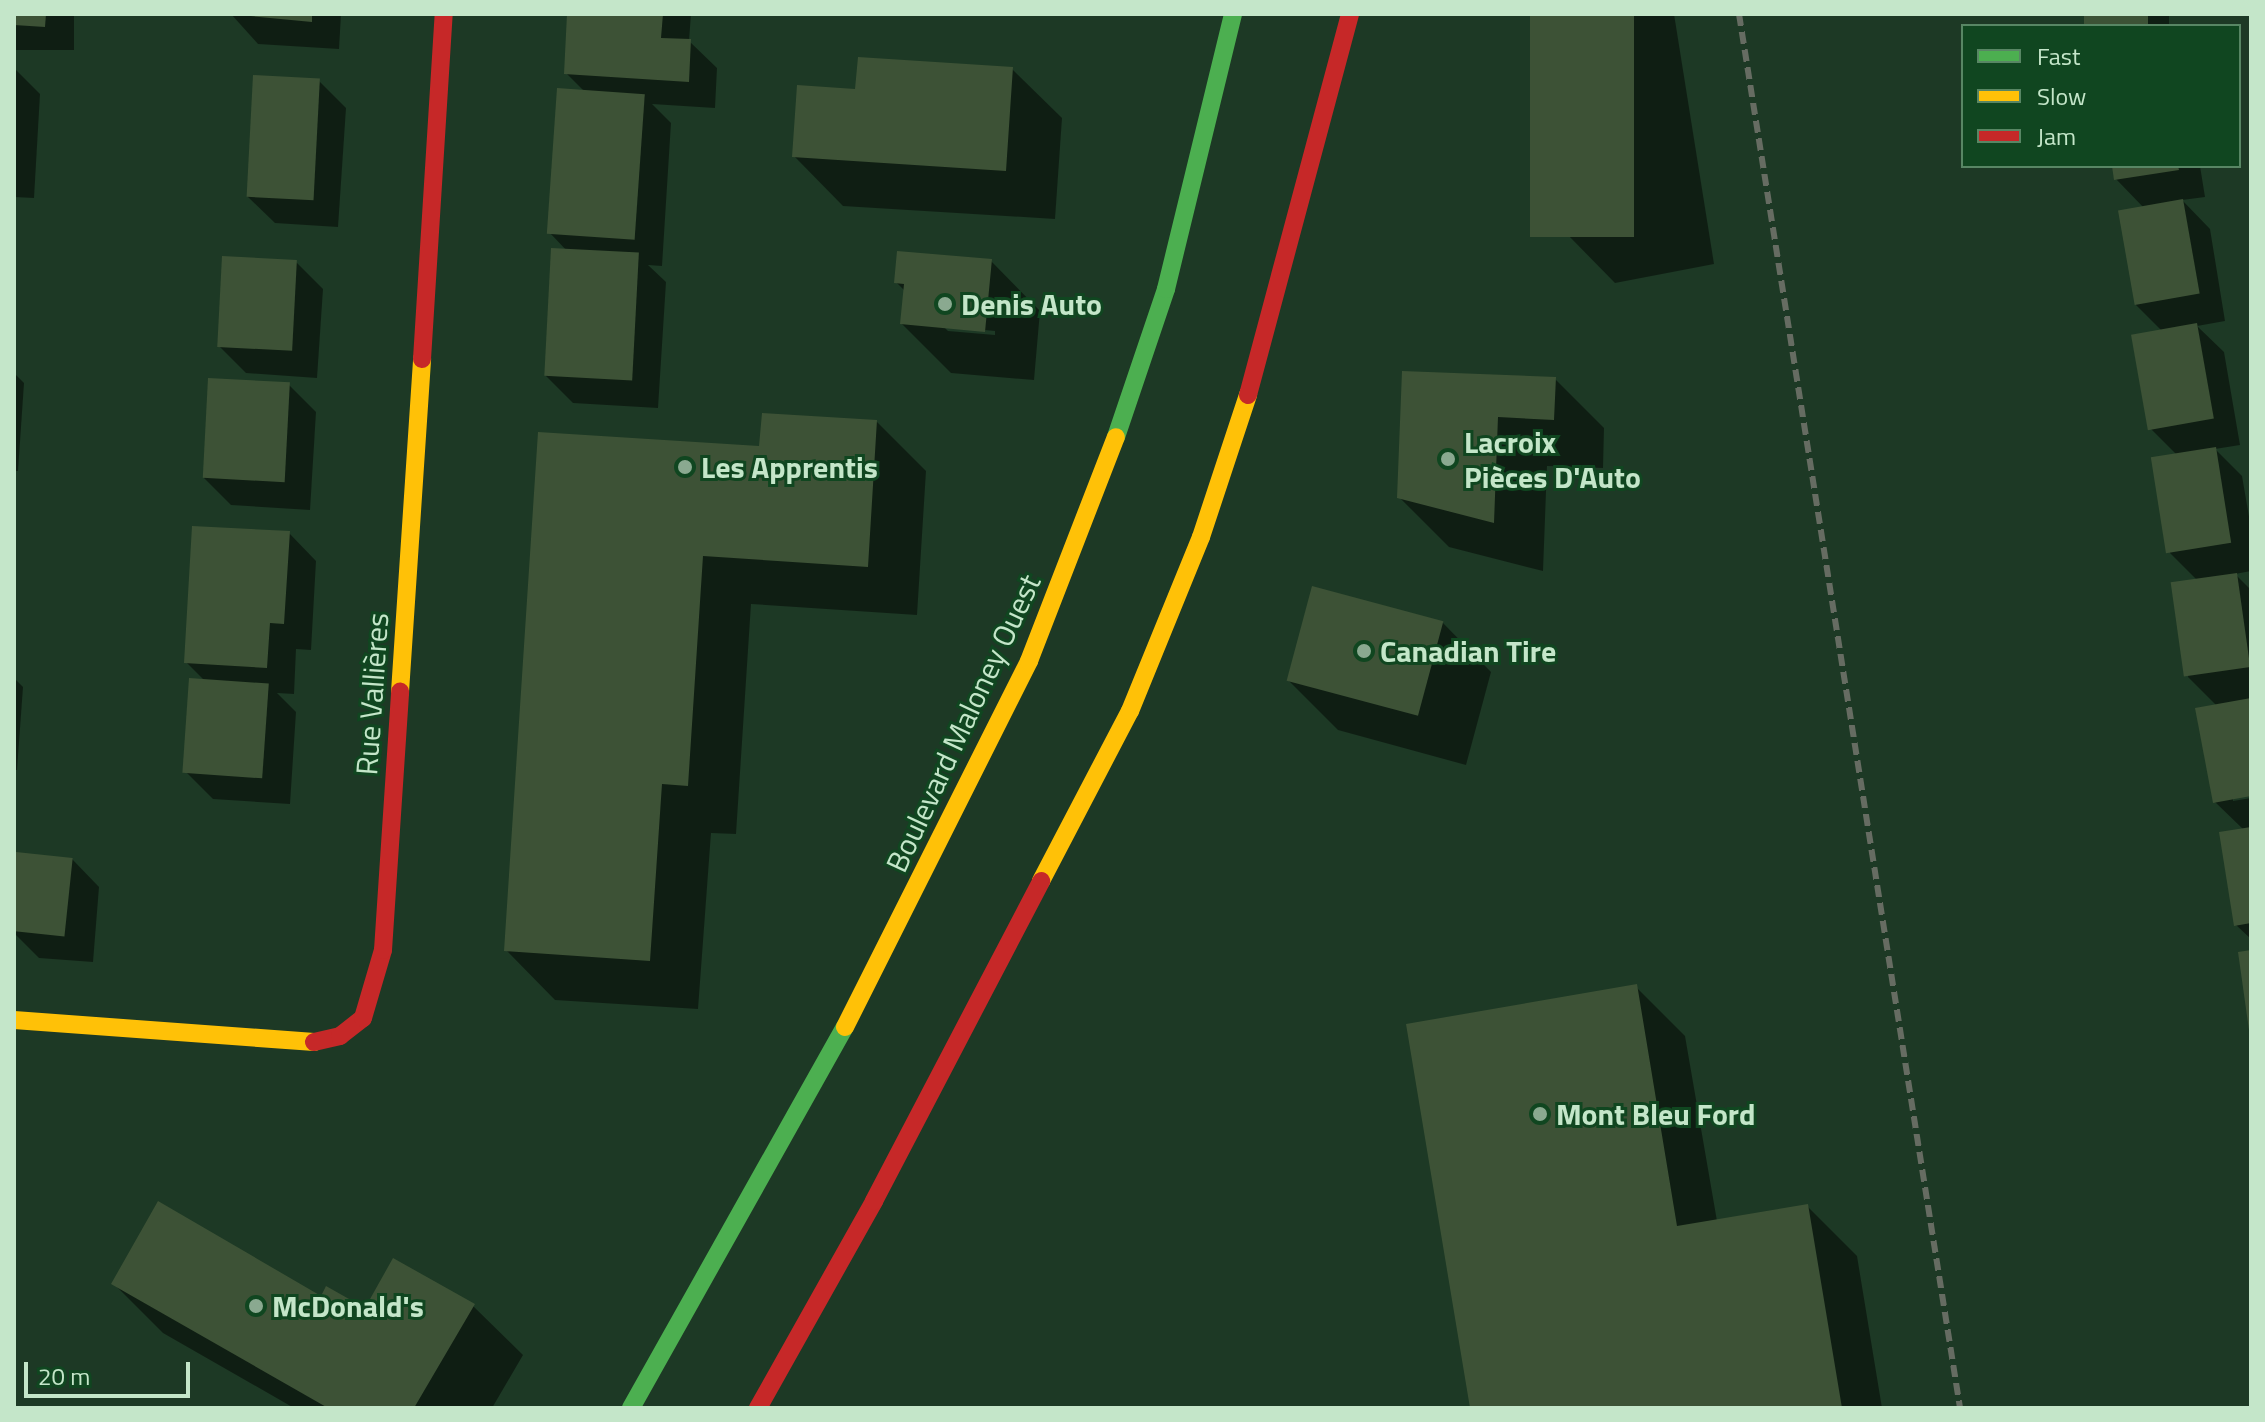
<!DOCTYPE html>
<html>
<head>
<meta charset="utf-8">
<style>
  body { margin:0 }
  #map { position:relative; width:2265px; height:1422px; overflow:hidden; background:#1d3925; font-family:"Titillium Web",sans-serif }
  div>[style] { position:absolute }
  [style*='--x'] { left:calc(var(--x)*1px); top:calc(var(--y)*1px); width:calc(var(--w)*1px); rotate:calc(var(--a)*1deg) }
  .shadow>* { inset:0; background:#0007; transform-origin:0 0 }
  .building>* { inset:0; background:#3d5236; transform-origin:0 0 }
  .fast>* { height:18px; margin:-9px; padding:0 9px; transform-origin:9px; border-radius:9px; background:#4caf50 }
  .slow>* { height:18px; margin:-9px; padding:0 9px; transform-origin:9px; border-radius:9px; background:#ffc107 }
  .jam>* { height:18px; margin:-9px; padding:0 9px; transform-origin:9px; border-radius:9px; background:#c62828 }
  .rail>* { height:6px; margin-top:-3px; transform-origin:0; background:repeating-linear-gradient(90deg,#666c62 0 12px,transparent 0 18px) }
  .dots>* { width:22px; height:22px; translate:-50% -50%; box-sizing:border-box; border:4px solid #104620; border-radius:50% }
  span { translate:-50% -50%; white-space:nowrap; text-align:center; line-height:1.15; -webkit-text-stroke:6px #104620; paint-order:stroke }
  .poi-label { font-size:30px; color:#c4e6c9; font-weight:700 }
  .left { translate:0 -50%; text-align:left }
  .street-label { font-size:30px; color:#c4e6c9 }
  .frame { position:absolute; inset:0; border:16px solid #c4e6c9; pointer-events:none }
  .legend { position:absolute; left:1961px; top:24px; width:280px; height:144px; box-sizing:border-box; background:#104620; border:2px solid #588664; margin:0; padding:10px 14px; list-style:none; font-size:24px; color:#c4e6c9 }
  .legend li { display:flex; align-items:center; gap:16px; height:40px }
  .legend b { width:40px; border:2px solid #588664 }
  .scale { position:absolute; left:24px; top:1362px; width:166px; height:36px; box-sizing:border-box; border:4px solid #c4e6c9; border-top:0; padding-left:10px; font-size:24px; line-height:28px; white-space:nowrap; color:#c4e6c9; -webkit-text-stroke:6px #104620; paint-order:stroke }
</style>
</head>
<body>
<div id="map">
  <div class="shadow">
    <i style="left:14px;top:14px;width:60px;height:36px"></i>
    <i style="clip-path:polygon(231px 14px,341px 14px,339px 49px,258px 44px)"></i>
    <i style="clip-path:polygon(569px 14px,691px 14px,689px 41px,717px 68px,715px 108px,652px 104px,671px 123px,662px 266px,648px 265px,666px 282px,658px 408px,573px 403px,546px 376px,567px 251px,550px 233px,585px 92px,566px 73px)"></i>
    <i style="clip-path:polygon(1532px 14px,1674px 14px,1714px 264px,1615px 283px,1566px 233px)"></i>
    <i style="left:2086px;top:14px;width:83px;height:12px"></i>
    <i style="clip-path:polygon(14px 68px,40px 94px,34px 198px,14px 197px)"></i>
    <i style="clip-path:polygon(1012px 69px,1062px 118px,1055px 219px,843px 206px,794px 156px,857px 91px)"></i>
    <i style="clip-path:polygon(319px 81px,346px 108px,338px 227px,275px 223px,247px 196px)"></i>
    <i style="clip-path:polygon(2114px 166px,2200px 166px,2205px 197px,2182px 200px,2210px 229px,2225px 321px,2197px 326px,2224px 352px,2240px 445px,2215px 449px,2242px 476px,2251px 528px,2251px 571px,2235px 574px,2251px 590px,2251px 794px,2233px 797px,2233px 801px,2251px 798px,2251px 939px,2236px 925px,2244px 830px,2215px 802px,2217px 706px,2188px 677px,2198px 581px,2170px 553px,2177px 455px,2150px 428px,2162px 331px,2135px 304px,2144px 208px,2116px 179px)"></i>
    <i style="clip-path:polygon(evenodd,991px 261px,1040px 311px,1034px 380px,951px 373px,902px 324px,905px 291px,896px 282px,991px 261px,943px 326px,995px 331px,995px 335px,948px 331px,943px 326px)"></i>
    <i style="clip-path:polygon(296px 262px,323px 289px,317px 378px,246px 373px,219px 346px)"></i>
    <i style="clip-path:polygon(14px 373px,24px 383px,18px 471px,14px 471px)"></i>
    <i style="clip-path:polygon(1404px 373px,1555px 379px,1604px 428px,1603px 468px,1547px 466px,1543px 571px,1449px 547px,1399px 497px)"></i>
    <i style="clip-path:polygon(289px 385px,316px 412px,310px 510px,231px 505px,204px 478px)"></i>
    <i style="clip-path:polygon(877px 422px,926px 471px,917px 615px,751px 604px,736px 834px,711px 833px,698px 1009px,555px 1000px,506px 950px,540px 434px,761px 448px)"></i>
    <i style="clip-path:polygon(289px 533px,316px 561px,311px 650px,296px 649px,294px 694px,277px 693px,296px 712px,290px 804px,213px 799px,186px 772px,205px 681px,186px 662px)"></i>
    <i style="clip-path:polygon(1442px 622px,1491px 672px,1466px 765px,1338px 730px,1289px 681px)"></i>
    <i style="clip-path:polygon(14px 678px,23px 687px,17px 770px,14px 770px)"></i>
    <i style="clip-path:polygon(72px 859px,99px 887px,93px 962px,39px 958px,14px 933px,14px 863px)"></i>
    <i style="clip-path:polygon(1636px 987px,1685px 1036px,1717px 1221px,1807px 1206px,1857px 1256px,1882px 1408px,1472px 1408px)"></i>
    <i style="clip-path:polygon(114px 1284px,322px 1299px,366px 1311px,473px 1306px,523px 1355px,492px 1408px,294px 1408px,163px 1333px)"></i>
  </div>
  <div class="building">
    <i style="clip-path:polygon(14px 14px,46px 14px,45px 27px,14px 25px)"></i>
    <i style="clip-path:polygon(229px 14px,312px 14px,312px 22px)"></i>
    <i style="clip-path:polygon(567px 14px,663px 14px,661px 38px,691px 39px,689px 82px,564px 74px)"></i>
    <i style="left:1530px;top:14px;width:104px;height:223px"></i>
    <i style="left:2084px;top:14px;width:64px;height:12px"></i>
    <i style="clip-path:polygon(858px 57px,1013px 67px,1006px 171px,792px 157px,797px 85px,855px 89px)"></i>
    <i style="left:253px;top:75px;width:67px;height:122px;rotate:3deg"></i>
    <i style="left:557px;top:88px;width:88px;height:146px;rotate:4deg"></i>
    <i style="clip-path:polygon(2112px 166px,2178px 166px,2179px 170px,2114px 180px)"></i>
    <i style="left:2183px;top:199px;width:96px;height:66px;rotate:80deg"></i>
    <i style="left:551px;top:248px;width:88px;height:128px;rotate:3deg"></i>
    <i style="clip-path:polygon(897px 251px,992px 259px,985px 332px,900px 324px,904px 284px,894px 283px)"></i>
    <i style="left:222px;top:256px;width:75px;height:91px;rotate:3deg"></i>
    <i style="left:2197px;top:323px;width:97px;height:67px;rotate:80deg"></i>
    <i style="clip-path:polygon(1402px 371px,1556px 377px,1554px 420px,1498px 417px,1494px 523px,1397px 498px)"></i>
    <i style="left:208px;top:378px;width:82px;height:100px;rotate:3deg"></i>
    <i style="clip-path:polygon(762px 413px,877px 420px,868px 567px,703px 556px,688px 786px,662px 784px,650px 961px,504px 951px,538px 432px,759px 446px)"></i>
    <i style="left:2216px;top:447px;width:97px;height:66px;rotate:81deg"></i>
    <i style="clip-path:polygon(192px 526px,290px 531px,284px 624px,270px 623px,267px 668px,184px 663px)"></i>
    <i style="left:2237px;top:573px;width:95px;height:67px;rotate:82deg"></i>
    <i style="left:1312px;top:586px;width:136px;height:98px;rotate:15deg"></i>
    <i style="left:189px;top:678px;width:80px;height:95px;rotate:4deg"></i>
    <i style="clip-path:polygon(2251px 698px,2251px 796px,2213px 803px,2195px 708px)"></i>
    <i style="clip-path:polygon(2251px 827px,2251px 923px,2234px 926px,2219px 832px)"></i>
    <i style="left:16px;top:852px;width:57px;height:79px;rotate:6deg"></i>
    <i style="clip-path:polygon(2251px 950px,2251px 1030px,2249px 1030px,2238px 952px)"></i>
    <i style="clip-path:polygon(1637px 984px,1677px 1226px,1808px 1204px,1842px 1408px,1470px 1408px,1406px 1024px)"></i>
    <i style="clip-path:polygon(158px 1201px,321px 1296px,326px 1286px,365px 1308px,393px 1258px,475px 1304px,414px 1408px,328px 1408px,111px 1284px)"></i>
  </div>
  <div class="fast">
    <i style="--x:1116;--y:437;--w:156;--a:-71.3"></i>
    <i style="--x:1166;--y:289;--w:283;--a:-76.3"></i>
    <i style="--x:631;--y:1408;--w:437;--a:-60.7"></i>
  </div>
  <div class="slow">
    <i style="--x:400;--y:692;--w:334;--a:-86.2"></i>
    <i style="--x:1041;--y:881;--w:192;--a:-62.4"></i>
    <i style="--x:1130;--y:711;--w:188;--a:-67.8"></i>
    <i style="--x:1201;--y:537;--w:150;--a:-71.7"></i>
    <i style="--x:14;--y:1020;--w:301;--a:4.2"></i>
    <i style="--x:845;--y:1027;--w:410;--a:-63.3"></i>
    <i style="--x:1029;--y:661;--w:240;--a:-68.8"></i>
  </div>
  <div class="jam">
    <i style="--x:422;--y:359;--w:346;--a:-86.4"></i>
    <i style="--x:1248;--y:395;--w:394;--a:-75"></i>
    <i style="--x:314;--y:1042;--w:27;--a:-13"></i>
    <i style="--x:340;--y:1036;--w:29;--a:-38"></i>
    <i style="--x:363;--y:1018;--w:71;--a:-73.6"></i>
    <i style="--x:383;--y:950;--w:259;--a:-86.2"></i>
    <i style="--x:758;--y:1408;--w:237;--a:-60.7"></i>
    <i style="--x:874;--y:1201;--w:361;--a:-62.4"></i>
  </div>
  <div class="rail">
    <i style="--x:1739;--y:14;--w:1411;--a:80.99"></i>
  </div>
  <div class="dots">
    <i style="left:945px;top:304px;background:#8aa990"></i>
    <i style="left:1448px;top:459px;background:#8aa990"></i>
    <i style="left:685px;top:467px;background:#8aa990"></i>
    <i style="left:1364px;top:651px;background:#8aa990"></i>
    <i style="left:1540px;top:1114px;background:#8aa990"></i>
    <i style="left:256px;top:1306px;background:#8aa990"></i>
  </div>
  <div class="poi-label">
    <span class="left" style="left:961px;top:304px">Denis Auto</span>
    <span class="left" style="left:1464px;top:459px">Lacroix<br>Pièces D'Auto</span>
    <span class="left" style="left:701px;top:467px">Les Apprentis</span>
    <span class="left" style="left:1380px;top:651px">Canadian Tire</span>
    <span class="left" style="left:1556px;top:1114px">Mont Bleu Ford</span>
    <span class="left" style="left:272px;top:1306px">McDonald's</span>
  </div>
  <div class="street-label">
    <span style="left:372px;top:694px;rotate:-86deg">Rue Vallières</span>
    <span style="left:963px;top:723px;rotate:-65deg">Boulevard Maloney Ouest</span>
  </div>
  <div class="frame"></div>
  <ul class="legend">
  <li><b style="height:10px;background:#4caf50"></b>Fast</li>
  <li><b style="height:10px;background:#ffc107"></b>Slow</li>
  <li><b style="height:10px;background:#c62828"></b>Jam</li>
  </ul>
  <div class="scale">20 m</div>
</div>
</body>
</html>
